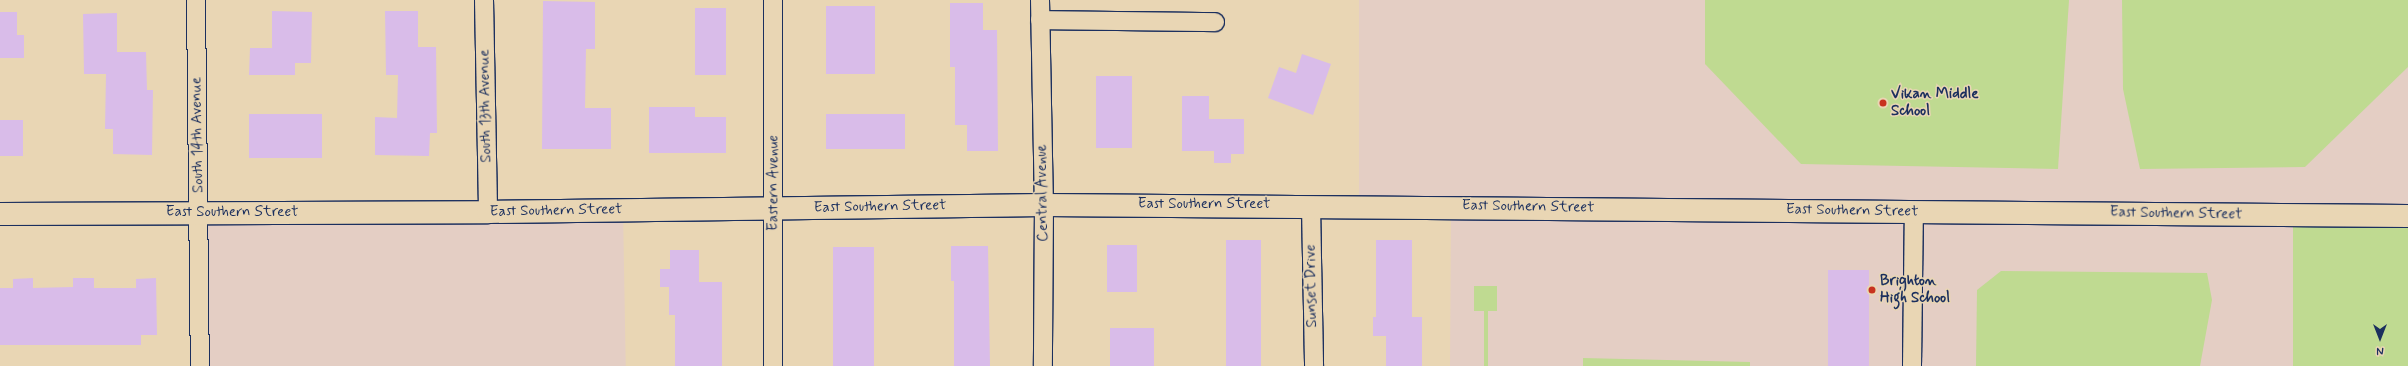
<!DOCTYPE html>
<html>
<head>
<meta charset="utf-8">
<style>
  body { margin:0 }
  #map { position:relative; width:2408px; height:366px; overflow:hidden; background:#e9d6b4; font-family:Mynerve,sans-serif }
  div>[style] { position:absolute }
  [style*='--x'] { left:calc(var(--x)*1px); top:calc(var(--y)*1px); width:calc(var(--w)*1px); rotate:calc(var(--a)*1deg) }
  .built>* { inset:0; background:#e4cec4; transform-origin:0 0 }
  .green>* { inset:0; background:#bfda91; transform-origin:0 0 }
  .building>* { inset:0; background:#d9bce9; transform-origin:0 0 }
  .roads { filter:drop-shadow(1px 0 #1b2f5e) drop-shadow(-1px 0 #1b2f5e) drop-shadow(0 1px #1b2f5e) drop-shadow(0 -1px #1b2f5e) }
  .street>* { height:18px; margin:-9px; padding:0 9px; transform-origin:9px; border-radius:9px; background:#e9d6b4 }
  .secondary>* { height:22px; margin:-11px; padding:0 11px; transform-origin:11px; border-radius:11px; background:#e9d6b4 }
  .dots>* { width:11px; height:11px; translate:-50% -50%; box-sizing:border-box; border:2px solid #e9d6b4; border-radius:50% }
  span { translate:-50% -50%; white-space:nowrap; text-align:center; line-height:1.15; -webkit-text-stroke:3px #e9d6b4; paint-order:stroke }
  .poi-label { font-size:15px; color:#1b2f5e; font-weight:700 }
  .left { translate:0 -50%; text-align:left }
  .street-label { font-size:15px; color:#1b2f5e }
  .north { position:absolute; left:2360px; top:318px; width:40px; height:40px; -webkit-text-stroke:3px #e9d6b4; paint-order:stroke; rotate:180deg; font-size:11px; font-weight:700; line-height:16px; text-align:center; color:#1b2f5e }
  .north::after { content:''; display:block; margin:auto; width:14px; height:18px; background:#1b2f5e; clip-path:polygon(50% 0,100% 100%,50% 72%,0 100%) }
</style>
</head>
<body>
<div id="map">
  <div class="built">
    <i style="clip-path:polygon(1359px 0,2408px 0,2408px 216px,2293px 215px,2293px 366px,1450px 366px,1451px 207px,1359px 206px)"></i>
    <i style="left:623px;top:210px;width:156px;height:423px;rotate:89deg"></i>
  </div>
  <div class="green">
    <i style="clip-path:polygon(1705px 0,2069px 0,2058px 169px,1801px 164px,1705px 64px)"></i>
    <i style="clip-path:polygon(2122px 0,2408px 0,2408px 67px,2305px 167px,2140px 169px,2123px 89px)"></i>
    <i style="left:2293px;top:215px;width:115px;height:151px"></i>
    <i style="clip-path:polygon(2001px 271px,2207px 273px,2212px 300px,2200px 366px,1976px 366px,1977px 290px)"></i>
    <i style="clip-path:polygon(1474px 286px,1497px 286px,1497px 311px,1488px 311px,1488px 366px,1484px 366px,1484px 311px,1474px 311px)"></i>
    <i style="clip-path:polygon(1583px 358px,1750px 362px,1750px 366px,1583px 366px)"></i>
  </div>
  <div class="building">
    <i style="clip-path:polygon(543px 1px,595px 2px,595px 49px,586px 49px,585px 108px,611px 108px,611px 149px,542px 149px)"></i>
    <i style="clip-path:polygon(950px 3px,983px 3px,983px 30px,997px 30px,998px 151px,967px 151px,967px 125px,955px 125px,955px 67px,950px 67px)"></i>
    <i style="left:826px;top:6px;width:49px;height:68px"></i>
    <i style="left:695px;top:8px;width:31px;height:67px"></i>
    <i style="clip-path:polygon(272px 11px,312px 12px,311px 63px,295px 63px,295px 75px,249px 75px,250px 48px,272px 48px)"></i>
    <i style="clip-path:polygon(385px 11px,418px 11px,418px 47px,436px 47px,437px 133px,430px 133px,429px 156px,375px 155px,375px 117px,397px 118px,398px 75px,386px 75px)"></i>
    <i style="clip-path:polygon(0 12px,17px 12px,17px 35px,24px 35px,24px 58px,0 58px)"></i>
    <i style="clip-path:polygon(117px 13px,117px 52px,146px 52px,147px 90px,153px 90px,152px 155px,113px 154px,113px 129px,105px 129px,106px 74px,84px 74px,83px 14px)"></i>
    <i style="clip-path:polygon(1302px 54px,1331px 64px,1313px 115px,1268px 98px,1279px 67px,1296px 73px)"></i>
    <i style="left:1096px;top:76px;width:36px;height:72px"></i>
    <i style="clip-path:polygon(1182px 96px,1209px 96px,1209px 119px,1244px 119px,1244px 154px,1231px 154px,1231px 163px,1214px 163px,1214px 151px,1182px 151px)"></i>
    <i style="clip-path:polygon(649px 107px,695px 107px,695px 117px,726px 117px,726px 153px,649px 153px)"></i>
    <i style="left:249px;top:114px;width:73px;height:44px"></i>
    <i style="left:826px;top:114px;width:79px;height:35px"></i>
    <i style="left:0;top:120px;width:23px;height:36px"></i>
    <i style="left:1226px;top:240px;width:35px;height:126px"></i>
    <i style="clip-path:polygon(1376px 240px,1412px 240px,1412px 317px,1422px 317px,1422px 366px,1386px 366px,1386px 336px,1373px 336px,1373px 317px,1376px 317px)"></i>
    <i style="left:1107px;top:245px;width:30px;height:47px"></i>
    <i style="clip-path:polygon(951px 246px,988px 246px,990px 366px,954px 366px,954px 281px,951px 281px)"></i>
    <i style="left:833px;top:247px;width:41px;height:119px"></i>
    <i style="clip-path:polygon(670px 250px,699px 250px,699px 282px,722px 282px,722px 366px,675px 366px,675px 315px,669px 315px,669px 287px,660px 287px,660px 269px,670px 269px)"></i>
    <i style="left:1828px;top:270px;width:41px;height:96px"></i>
    <i style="clip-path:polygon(33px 278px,33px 288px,73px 287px,73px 278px,94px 278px,94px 288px,136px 288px,136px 279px,156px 278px,157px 335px,141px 335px,141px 345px,0 345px,0 288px,13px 288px,13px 279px)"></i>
    <i style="left:1110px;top:328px;width:44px;height:38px"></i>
  </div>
  <div class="roads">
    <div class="street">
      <i style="--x:196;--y:0;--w:366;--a:89.4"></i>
      <i style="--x:484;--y:0;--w:212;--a:88.9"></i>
      <i style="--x:1040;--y:0;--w:205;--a:88.9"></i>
      <i style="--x:1044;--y:205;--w:161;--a:90.4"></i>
      <i style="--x:1040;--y:20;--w:175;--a:0.7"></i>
      <i style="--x:1311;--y:206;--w:160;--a:88.9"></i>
      <i style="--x:773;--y:366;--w:366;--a:-90"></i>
      <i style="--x:1912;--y:366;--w:155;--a:-89.3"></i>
    </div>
    <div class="secondary">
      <i style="--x:0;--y:214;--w:488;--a:-0.2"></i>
      <i style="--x:488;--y:212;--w:556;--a:-0.72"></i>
      <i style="--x:1044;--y:205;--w:1364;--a:0.46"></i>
    </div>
  </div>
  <div class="dots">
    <i style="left:1883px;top:103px;background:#c8321e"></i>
    <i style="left:1872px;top:290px;background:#c8321e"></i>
  </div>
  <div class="poi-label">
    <span class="left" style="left:1891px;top:103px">Vikan Middle<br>School</span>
    <span class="left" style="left:1880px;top:290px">Brighton<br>High School</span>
  </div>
  <div class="street-label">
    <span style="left:486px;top:106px;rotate:-91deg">South 13th Avenue</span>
    <span style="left:198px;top:135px;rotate:-91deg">South 14th Avenue</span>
    <span style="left:774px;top:183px;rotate:-90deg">Eastern Avenue</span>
    <span style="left:1043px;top:193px;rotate:-91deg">Central Avenue</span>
    <span style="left:1204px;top:205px">East Southern Street</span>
    <span style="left:880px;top:207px;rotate:-1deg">East Southern Street</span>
    <span style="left:1528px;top:207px;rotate:1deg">East Southern Street</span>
    <span style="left:556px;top:211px;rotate:-1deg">East Southern Street</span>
    <span style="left:1852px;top:211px;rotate:1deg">East Southern Street</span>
    <span style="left:232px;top:213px">East Southern Street</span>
    <span style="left:2176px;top:214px;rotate:1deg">East Southern Street</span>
    <span style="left:1312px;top:286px;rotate:-91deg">Sunset Drive</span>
  </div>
  <div class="north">N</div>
</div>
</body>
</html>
